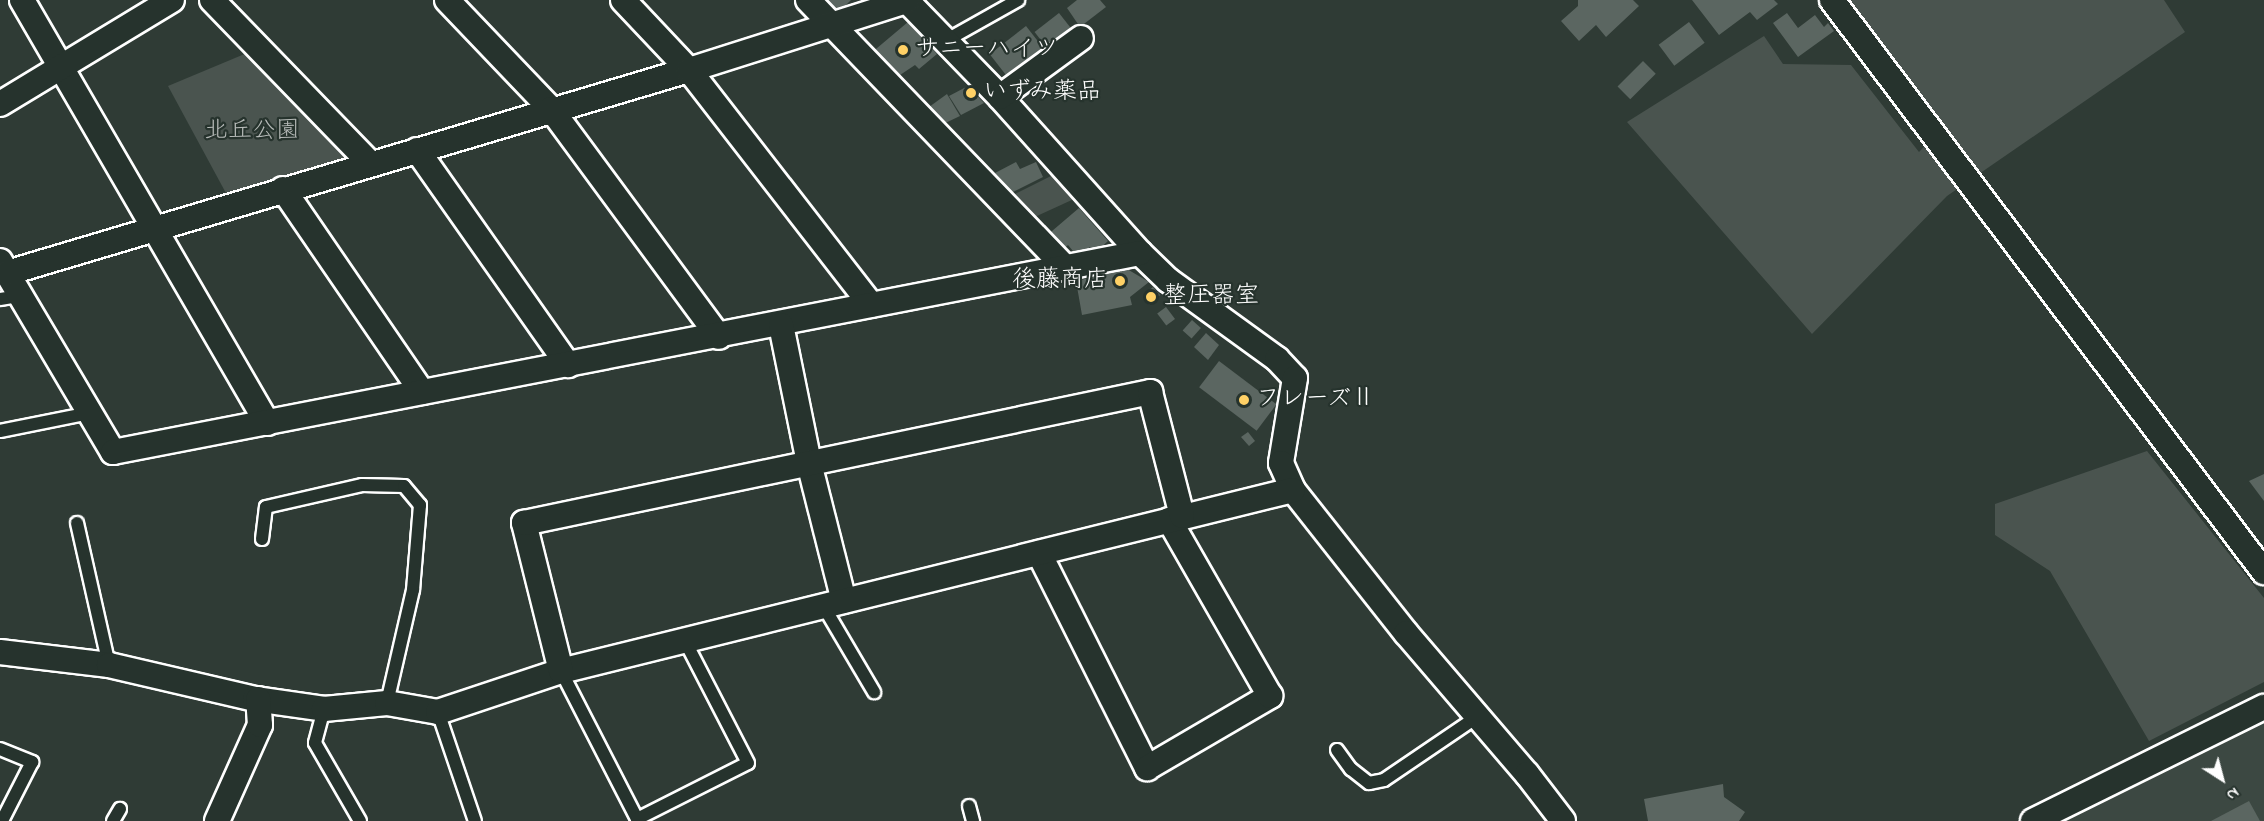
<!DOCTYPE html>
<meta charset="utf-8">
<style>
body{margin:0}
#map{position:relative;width:2264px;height:821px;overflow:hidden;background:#2f3b35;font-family:"Indie Flower","Klee One",sans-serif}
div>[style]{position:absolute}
.built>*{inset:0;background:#3c4842}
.green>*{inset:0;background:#4a544f}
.building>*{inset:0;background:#5b6661;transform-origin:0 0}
.roads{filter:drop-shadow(2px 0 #fff) drop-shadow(-2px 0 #fff) drop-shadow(0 2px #fff) drop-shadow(0 -2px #fff)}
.lane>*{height:12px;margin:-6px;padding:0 6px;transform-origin:6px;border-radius:6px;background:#26332d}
.street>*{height:24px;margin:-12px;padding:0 12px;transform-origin:12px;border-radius:12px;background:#26332d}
.dots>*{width:16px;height:16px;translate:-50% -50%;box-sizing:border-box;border:3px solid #26332d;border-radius:50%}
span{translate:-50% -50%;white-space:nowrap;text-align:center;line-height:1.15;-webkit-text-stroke:4.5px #26332d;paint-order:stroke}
.poi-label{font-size:24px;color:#fff}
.left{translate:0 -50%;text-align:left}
.right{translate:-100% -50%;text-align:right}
.park-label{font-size:24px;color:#b7bbb9}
.north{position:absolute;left:2192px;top:749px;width:60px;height:60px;-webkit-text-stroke:4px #26332d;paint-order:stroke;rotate:144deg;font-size:16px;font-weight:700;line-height:24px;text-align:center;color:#fff}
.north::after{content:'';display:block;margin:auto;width:21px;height:27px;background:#fff;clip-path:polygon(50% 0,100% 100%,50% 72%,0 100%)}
</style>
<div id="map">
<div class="built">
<div style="clip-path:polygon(2264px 721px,2264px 821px,2063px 821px,2158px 774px)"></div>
</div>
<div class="green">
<div style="clip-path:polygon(1838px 0,2164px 0,2185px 32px,1947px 196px,1812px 334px,1627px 122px,1764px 36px,1783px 64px,1851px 65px,1919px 152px,1937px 133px)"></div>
<div style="clip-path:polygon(247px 53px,348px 154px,349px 160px,227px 195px,168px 86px)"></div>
<div style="clip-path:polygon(1053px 175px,1074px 199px,1026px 221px,1005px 199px)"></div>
<div style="clip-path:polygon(2147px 451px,2264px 598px,2264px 682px,2149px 741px,2050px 571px,1995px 535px,1995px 504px)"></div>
</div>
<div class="building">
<div style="clip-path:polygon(817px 0,851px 0,835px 16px)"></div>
<div style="clip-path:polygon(1077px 0,1100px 0,1106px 7px,1080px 27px,1067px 8px)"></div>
<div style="clip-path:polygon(1578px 0,1633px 0,1639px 6px,1606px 37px,1596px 25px,1579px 41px,1561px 21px,1578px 6px)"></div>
<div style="clip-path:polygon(1692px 0,1774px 0,1778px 4px,1757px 20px,1750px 12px,1719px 35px)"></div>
<div style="left:1059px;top:13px;width:23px;height:31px;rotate:52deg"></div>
<div style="clip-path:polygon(1787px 13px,1798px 28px,1815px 15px,1824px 27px,1828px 23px,1834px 31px,1798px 57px,1773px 23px)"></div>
<div style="clip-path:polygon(908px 22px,937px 54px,919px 69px,915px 65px,894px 79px,870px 54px)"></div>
<div style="left:1689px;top:22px;width:26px;height:38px;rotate:53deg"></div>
<div style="left:1026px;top:26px;width:33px;height:46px;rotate:52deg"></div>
<div style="left:1643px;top:61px;width:18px;height:36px;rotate:45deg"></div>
<div style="clip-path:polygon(968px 86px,984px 103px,961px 115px,949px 96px)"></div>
<div style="clip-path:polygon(947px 94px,960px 116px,939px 126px,929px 107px)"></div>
<div style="clip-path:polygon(1016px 162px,1020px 169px,1036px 162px,1043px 177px,1005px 196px,995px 173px)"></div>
<div style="clip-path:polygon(1079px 208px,1108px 241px,1095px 253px,1090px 247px,1078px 257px,1068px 245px,1059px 253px,1045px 237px)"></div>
<div style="clip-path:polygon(1127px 269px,1149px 282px,1130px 297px,1132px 305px,1082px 315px,1076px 281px)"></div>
<div style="clip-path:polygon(1153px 287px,1160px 295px,1149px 305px,1145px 294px)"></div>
<div style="left:1166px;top:307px;width:15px;height:11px;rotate:53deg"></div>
<div style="left:1192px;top:320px;width:12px;height:14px;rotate:42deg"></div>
<div style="clip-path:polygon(1206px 333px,1219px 345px,1208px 360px,1194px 347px)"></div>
<div style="left:1219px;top:361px;width:72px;height:33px;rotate:37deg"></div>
<div style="clip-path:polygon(1248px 432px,1255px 441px,1249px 446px,1241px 437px)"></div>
<div style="clip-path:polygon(2264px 474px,2264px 501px,2249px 481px)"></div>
<div style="clip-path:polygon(1723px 784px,1724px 797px,1745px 812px,1739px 821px,1648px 821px,1644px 799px)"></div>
<div style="clip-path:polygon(2249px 801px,2260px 821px,2211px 821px)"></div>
</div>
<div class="roads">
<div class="lane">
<div style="left:945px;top:41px;width:84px;rotate:-29.3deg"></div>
<div style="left:0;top:299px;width:20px;rotate:-9deg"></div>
<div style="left:0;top:431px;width:91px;rotate:-11.4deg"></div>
<div style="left:77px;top:523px;width:146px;rotate:77.3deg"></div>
<div style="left:262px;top:539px;width:32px;rotate:-83deg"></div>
<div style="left:266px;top:507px;width:98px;rotate:-12.9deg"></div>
<div style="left:362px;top:485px;width:42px;rotate:1.4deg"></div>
<div style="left:404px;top:486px;width:25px;rotate:50deg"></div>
<div style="left:420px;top:505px;width:85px;rotate:94.7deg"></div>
<div style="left:413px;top:590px;width:116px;rotate:103deg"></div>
<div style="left:824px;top:607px;width:99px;rotate:59.5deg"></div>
<div style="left:561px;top:671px;width:169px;rotate:62.8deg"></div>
<div style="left:324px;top:709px;width:35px;rotate:105deg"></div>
<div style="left:315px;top:743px;width:90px;rotate:60deg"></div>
<div style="left:438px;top:712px;width:115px;rotate:71.3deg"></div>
<div style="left:0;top:749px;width:35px;rotate:22deg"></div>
<div style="left:32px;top:762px;width:66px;rotate:117deg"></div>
<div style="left:1337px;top:750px;width:24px;rotate:54deg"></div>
<div style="left:1351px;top:769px;width:23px;rotate:38deg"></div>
<div style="left:1369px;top:783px;width:15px;rotate:-11deg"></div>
<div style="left:1384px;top:780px;width:114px;rotate:-34.2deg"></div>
<div style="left:969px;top:806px;width:16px;rotate:75deg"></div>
<div style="left:637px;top:819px;width:124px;rotate:-26.8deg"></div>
<div style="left:748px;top:763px;width:137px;rotate:-117.3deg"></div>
<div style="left:113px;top:821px;width:14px;rotate:-60deg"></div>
</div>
<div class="street">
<div style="left:22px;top:0;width:489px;rotate:59.9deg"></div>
<div style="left:212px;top:0;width:228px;rotate:45.9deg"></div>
<div style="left:447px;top:0;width:151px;rotate:46.3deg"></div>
<div style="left:551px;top:109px;width:283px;rotate:53.6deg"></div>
<div style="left:623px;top:0;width:96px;rotate:46.7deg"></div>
<div style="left:689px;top:70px;width:297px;rotate:52.2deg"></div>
<div style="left:808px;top:0;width:373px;rotate:46.1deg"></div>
<div style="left:906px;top:0;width:135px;rotate:45.9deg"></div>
<div style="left:1000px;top:97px;width:210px;rotate:48.1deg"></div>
<div style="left:1140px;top:253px;width:39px;rotate:44deg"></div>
<div style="left:1168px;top:280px;width:135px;rotate:35.9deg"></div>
<div style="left:1277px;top:359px;width:26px;rotate:47deg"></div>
<div style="left:1295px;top:378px;width:86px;rotate:99.4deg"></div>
<div style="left:1281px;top:463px;width:30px;rotate:66deg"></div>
<div style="left:1293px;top:490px;width:182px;rotate:51.7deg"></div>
<div style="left:1406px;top:633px;width:186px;rotate:49.4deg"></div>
<div style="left:1527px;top:774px;width:59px;rotate:52.5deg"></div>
<div style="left:1832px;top:0;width:717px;rotate:52.94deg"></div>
<div style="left:1000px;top:97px;width:100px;rotate:-36.1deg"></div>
<div style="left:0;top:104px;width:201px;rotate:-31.2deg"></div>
<div style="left:417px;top:150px;width:263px;rotate:54.9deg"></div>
<div style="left:283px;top:189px;width:246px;rotate:55.6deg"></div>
<div style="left:0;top:261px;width:222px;rotate:59.4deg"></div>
<div style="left:113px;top:452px;width:1046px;rotate:-10.97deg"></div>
<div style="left:7px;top:273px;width:712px;rotate:-16.58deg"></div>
<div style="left:689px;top:70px;width:229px;rotate:-17.6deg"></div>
<div style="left:781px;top:325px;width:141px;rotate:78.5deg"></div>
<div style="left:809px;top:463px;width:142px;rotate:75.8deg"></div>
<div style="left:1039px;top:553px;width:241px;rotate:63.3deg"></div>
<div style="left:1147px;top:768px;width:143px;rotate:-30.3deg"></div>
<div style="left:1270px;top:696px;width:203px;rotate:-119.8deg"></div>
<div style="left:0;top:652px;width:110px;rotate:6.8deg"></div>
<div style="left:109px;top:665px;width:150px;rotate:13.1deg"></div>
<div style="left:255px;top:699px;width:70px;rotate:8.2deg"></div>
<div style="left:324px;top:709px;width:63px;rotate:-5.4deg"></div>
<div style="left:387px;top:703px;width:52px;rotate:10deg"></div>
<div style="left:438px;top:712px;width:130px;rotate:-18.4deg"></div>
<div style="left:561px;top:671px;width:754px;rotate:-13.89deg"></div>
<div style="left:561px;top:671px;width:153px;rotate:-104deg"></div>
<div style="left:524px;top:523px;width:640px;rotate:-11.82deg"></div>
<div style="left:1150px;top:392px;width:128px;rotate:75.5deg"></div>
<div style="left:217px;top:821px;width:105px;rotate:-65.9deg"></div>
<div style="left:260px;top:725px;width:26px;rotate:-94deg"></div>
<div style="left:2033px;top:821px;width:258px;rotate:-26.3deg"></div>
</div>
</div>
<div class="dots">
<div style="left:903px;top:50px;background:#ffd166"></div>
<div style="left:971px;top:93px;background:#ffd166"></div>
<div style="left:1120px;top:281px;background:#ffd166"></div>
<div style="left:1151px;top:297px;background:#ffd166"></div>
<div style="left:1244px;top:400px;background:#ffd166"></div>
</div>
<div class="poi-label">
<span class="left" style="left:915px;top:50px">サニーハイツ</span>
<span class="left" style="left:983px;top:93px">いずみ薬品</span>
<span class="right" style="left:1108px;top:281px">後藤商店</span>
<span class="left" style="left:1163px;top:297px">整圧器室</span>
<span class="left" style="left:1256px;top:400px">フレーズⅡ</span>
</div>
<div class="park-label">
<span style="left:252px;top:132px">北丘公園</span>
</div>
<div class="north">N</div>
</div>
